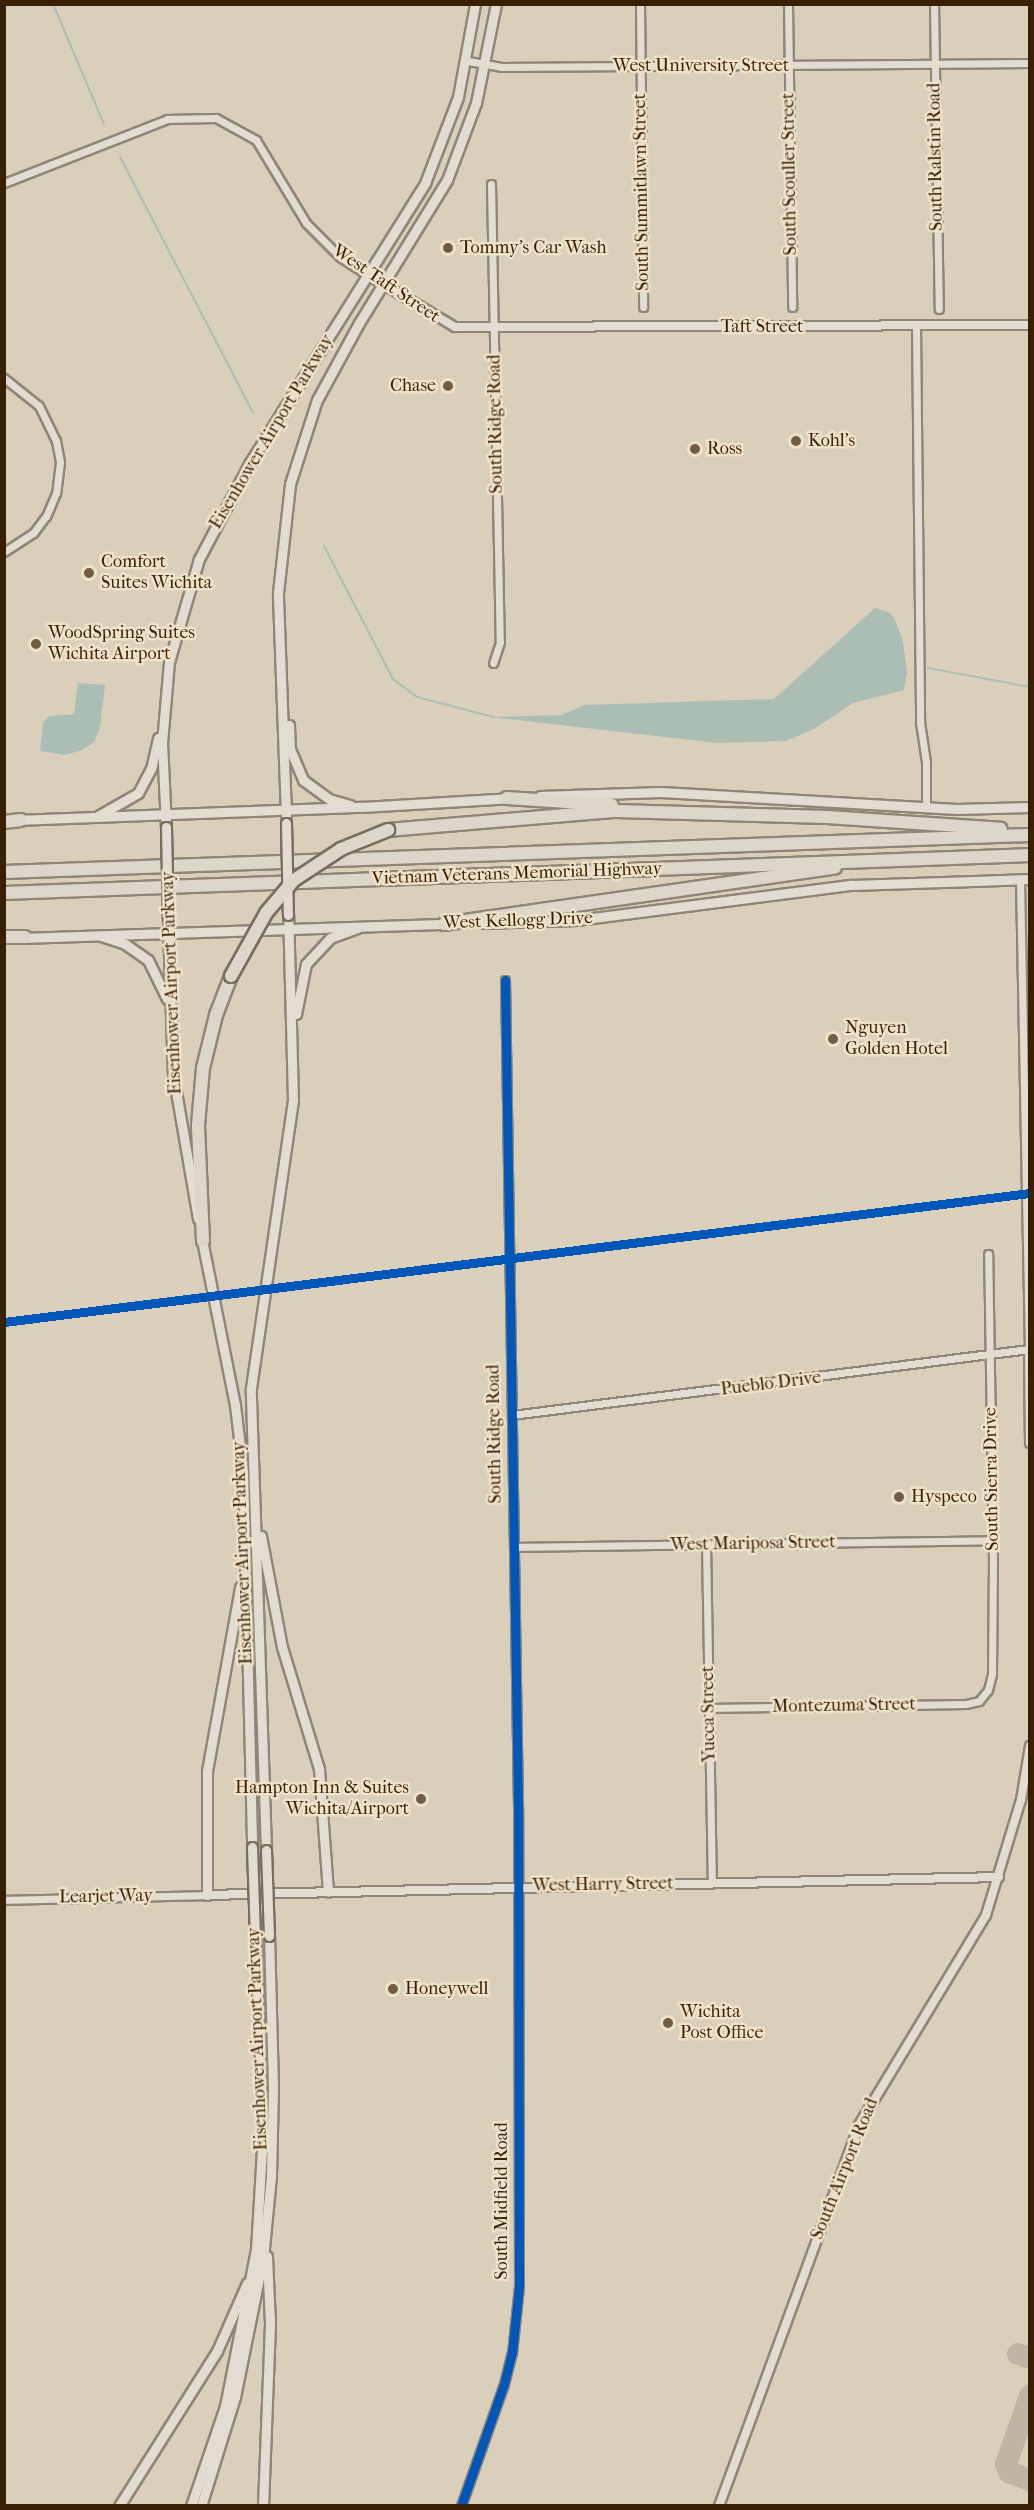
<!DOCTYPE html>
<style>
body{margin:0}
#map{position:relative;width:1034px;height:2510px;overflow:hidden;background:#dacfba;font-family:"IM FELL French Canon",serif}
div>[style]{position:absolute}
.water>*{inset:0;background:#acbeb4}
.stream>*{height:2px;margin:-1px;padding:0 1px;transform-origin:1px;border-radius:1px;background:#acbeb4}
.taxiway>*{height:22px;margin:-11px;padding:0 11px;transform-origin:11px;border-radius:11px;background:#beb5a5}
.roads{filter:drop-shadow(2px 0 #8f8677) drop-shadow(-2px 0 #8f8677) drop-shadow(0 2px #8f8677) drop-shadow(0 -2px #8f8677)}
.minor>*{height:7px;margin:-3.5px;padding:0 3.5px;transform-origin:3.5px;border-radius:3.5px;background:#e2dcd2}
.tertiary>*{height:8px;margin:-4px;padding:0 4px;transform-origin:4px;border-radius:4px;background:#e2dcd2}
.secondary>*{height:9px;margin:-4.5px;padding:0 4.5px;transform-origin:4.5px;border-radius:4.5px;background:#e2dcd2}
.motorway>*{height:12px;margin:-6px;padding:0 6px;transform-origin:6px;border-radius:6px;background:#ddd6ca}
.bridges{filter:drop-shadow(2px 0 #786e5f) drop-shadow(-2px 0 #786e5f) drop-shadow(0 2px #786e5f) drop-shadow(0 -2px #786e5f)}
.secondary-bridge>*{height:9px;margin:-4.5px;padding:0 4.5px;transform-origin:4.5px;border-radius:4.5px;background:#e2dcd2}
.motorway-bridge>*{height:12px;margin:-6px;padding:0 6px;transform-origin:6px;border-radius:6px;background:#ddd6ca}
.cycleway>*{height:9px;margin:-4.5px;padding:0 4.5px;transform-origin:4.5px;border-radius:4.5px;background:#0057b8}
.dots>*{width:16px;height:16px;translate:-50% -50%;box-sizing:border-box;border:3px solid #efe2ca;border-radius:50%}
span{translate:-50% -50%;white-space:nowrap;text-align:center;line-height:1.15;-webkit-text-stroke:5px #efe2ca;paint-order:stroke}
.street-label{font-size:18px;color:#391f04}
.poi-label{font-size:18px;color:#391f04}
.left{translate:0 -50%;text-align:left}
.right{translate:-100% -50%;text-align:right}
.frame{position:absolute;inset:0;border:6px solid #391f04;pointer-events:none}
</style>
<div id="map">
<div class="water">
<div style="clip-path:polygon(875px 608px,889px 612px,895px 620px,903px 641px,907px 672px,904px 690px,853px 703px,814px 729px,786px 741px,717px 743px,490px 717px,561px 715px,585px 705px,774px 699px)"></div>
<div style="clip-path:polygon(78px 683px,105px 685px,100px 728px,94px 742px,82px 750px,65px 755px,40px 751px,43px 722px,49px 716px,74px 714px)"></div>
</div>
<div class="stream">
<div style="left:53px;top:4px;width:130px;rotate:67deg"></div>
<div style="left:120px;top:157px;width:288px;rotate:62.5deg"></div>
<div style="left:324px;top:546px;width:150px;rotate:62.6deg"></div>
<div style="left:393px;top:679px;width:30px;rotate:37deg"></div>
<div style="left:417px;top:697px;width:79px;rotate:14.7deg"></div>
<div style="left:928px;top:668px;width:104px;rotate:10.6deg"></div>
</div>
<div class="taxiway">
<div style="left:1018px;top:2354px;width:13px;rotate:18deg"></div>
<div style="left:1030px;top:2396px;width:72px;rotate:109.4deg"></div>
<div style="left:1006px;top:2464px;width:9px;rotate:69deg"></div>
<div style="left:1009px;top:2472px;width:22px;rotate:21deg"></div>
</div>
<div class="roads">
<div class="minor">
<div style="left:640px;top:4px;width:303px;rotate:89.4deg"></div>
<div style="left:788px;top:4px;width:303px;rotate:89.2deg"></div>
<div style="left:934px;top:4px;width:305px;rotate:89.1deg"></div>
<div style="left:468px;top:61px;width:34px;rotate:10deg"></div>
<div style="left:501px;top:67px;width:529px;rotate:-0.43deg"></div>
<div style="left:4px;top:183px;width:175px;rotate:-21.4deg"></div>
<div style="left:167px;top:119px;width:49px;rotate:-1.2deg"></div>
<div style="left:216px;top:118px;width:46px;rotate:28.8deg"></div>
<div style="left:256px;top:140px;width:97px;rotate:58.9deg"></div>
<div style="left:306px;top:223px;width:48px;rotate:45deg"></div>
<div style="left:340px;top:257px;width:33px;rotate:33deg"></div>
<div style="left:491px;top:184px;width:458px;rotate:88.9deg"></div>
<div style="left:500px;top:642px;width:22px;rotate:108deg"></div>
<div style="left:916px;top:326px;width:396px;rotate:89.4deg"></div>
<div style="left:920px;top:722px;width:40px;rotate:81.5deg"></div>
<div style="left:926px;top:762px;width:45px;rotate:90deg"></div>
<div style="left:4px;top:378px;width:45px;rotate:38.7deg"></div>
<div style="left:39px;top:406px;width:39px;rotate:64deg"></div>
<div style="left:56px;top:441px;width:21px;rotate:79deg"></div>
<div style="left:60px;top:462px;width:31px;rotate:97deg"></div>
<div style="left:56px;top:493px;width:25px;rotate:113deg"></div>
<div style="left:46px;top:516px;width:21px;rotate:127deg"></div>
<div style="left:33px;top:533px;width:35px;rotate:147deg"></div>
<div style="left:512px;top:1415px;width:521px;rotate:-7.28deg"></div>
<div style="left:1029px;top:1349px;width:470px;rotate:-91.1deg"></div>
<div style="left:706px;top:1544px;width:339px;rotate:89deg"></div>
<div style="left:514px;top:1547px;width:479px;rotate:-0.8deg"></div>
<div style="left:709px;top:1708px;width:257px;rotate:-0.9deg"></div>
<div style="left:966px;top:1704px;width:13px;rotate:-13deg"></div>
<div style="left:979px;top:1701px;width:14px;rotate:-51deg"></div>
<div style="left:988px;top:1690px;width:16px;rotate:-76deg"></div>
<div style="left:992px;top:1674px;width:113px;rotate:-89.5deg"></div>
<div style="left:993px;top:1561px;width:307px;rotate:-90.9deg"></div>
<div style="left:4px;top:1900px;width:203px;rotate:-1.4deg"></div>
<div style="left:461px;top:2506px;width:129px;rotate:-70.6deg"></div>
<div style="left:504px;top:2384px;width:32px;rotate:-76deg"></div>
<div style="left:512px;top:2353px;width:67px;rotate:-84deg"></div>
<div style="left:519px;top:2286px;width:480px;rotate:-90.1deg"></div>
<div style="left:518px;top:1806px;width:826px;rotate:-90.9deg"></div>
</div>
<div class="tertiary">
<div style="left:368px;top:275px;width:101px;rotate:30.9deg"></div>
<div style="left:455px;top:327px;width:575px;rotate:-0.2deg"></div>
<div style="left:1029px;top:1349px;width:94px;rotate:89.4deg"></div>
<div style="left:207px;top:1895px;width:792px;rotate:-1.3deg"></div>
<div style="left:719px;top:2506px;width:406px;rotate:-69.8deg"></div>
<div style="left:859px;top:2125px;width:245px;rotate:-58.8deg"></div>
<div style="left:986px;top:1915px;width:120px;rotate:-73.1deg"></div>
<div style="left:1021px;top:1800px;width:55px;rotate:-80.5deg"></div>
</div>
<div class="secondary">
<div style="left:289px;top:725px;width:24px;rotate:88deg"></div>
<div style="left:290px;top:749px;width:34px;rotate:67deg"></div>
<div style="left:303px;top:780px;width:32px;rotate:36deg"></div>
<div style="left:329px;top:799px;width:22px;rotate:16deg"></div>
<div style="left:540px;top:796px;width:121px;rotate:-1.9deg"></div>
<div style="left:661px;top:792px;width:296px;rotate:3.3deg"></div>
<div style="left:957px;top:809px;width:73px;rotate:-1.6deg"></div>
<div style="left:286px;top:815px;width:222px;rotate:-92.1deg"></div>
<div style="left:278px;top:593px;width:110px;rotate:-83.7deg"></div>
<div style="left:290px;top:484px;width:88px;rotate:-72.2deg"></div>
<div style="left:317px;top:400px;width:88px;rotate:-61.4deg"></div>
<div style="left:359px;top:323px;width:168px;rotate:-58.4deg"></div>
<div style="left:447px;top:180px;width:82px;rotate:-69.4deg"></div>
<div style="left:476px;top:103px;width:101px;rotate:-78.6deg"></div>
<div style="left:98px;top:816px;width:46px;rotate:-29.9deg"></div>
<div style="left:138px;top:793px;width:27px;rotate:-62deg"></div>
<div style="left:151px;top:769px;width:32px;rotate:-77deg"></div>
<div style="left:16px;top:820px;width:346px;rotate:-2.2deg"></div>
<div style="left:362px;top:807px;width:150px;rotate:-3.4deg"></div>
<div style="left:166px;top:827px;width:84px;rotate:-92.7deg"></div>
<div style="left:162px;top:743px;width:81px;rotate:-85.1deg"></div>
<div style="left:169px;top:662px;width:107px;rotate:-73.8deg"></div>
<div style="left:199px;top:559px;width:107px;rotate:-62.2deg"></div>
<div style="left:249px;top:464px;width:332px;rotate:-57.9deg"></div>
<div style="left:425px;top:183px;width:92px;rotate:-69deg"></div>
<div style="left:458px;top:97px;width:95px;rotate:-79.6deg"></div>
<div style="left:483px;top:923px;width:94px;rotate:-1.8deg"></div>
<div style="left:577px;top:920px;width:277px;rotate:-7.3deg"></div>
<div style="left:852px;top:885px;width:178px;rotate:-1.9deg"></div>
<div style="left:168px;top:926px;width:148px;rotate:88.1deg"></div>
<div style="left:173px;top:1074px;width:147px;rotate:80.2deg"></div>
<div style="left:101px;top:936px;width:25px;rotate:18deg"></div>
<div style="left:125px;top:944px;width:28px;rotate:35deg"></div>
<div style="left:148px;top:960px;width:43px;rotate:64deg"></div>
<div style="left:21px;top:938px;width:427px;rotate:-1.9deg"></div>
<div style="left:296px;top:1014px;width:51px;rotate:-78.7deg"></div>
<div style="left:306px;top:964px;width:35px;rotate:-47deg"></div>
<div style="left:330px;top:938px;width:29px;rotate:-20deg"></div>
<div style="left:201px;top:1235px;width:173px;rotate:78.7deg"></div>
<div style="left:235px;top:1405px;width:67px;rotate:83.2deg"></div>
<div style="left:243px;top:1472px;width:375px;rotate:88.6deg"></div>
<div style="left:261px;top:1536px;width:113px;rotate:79.3deg"></div>
<div style="left:282px;top:1647px;width:127px;rotate:73.1deg"></div>
<div style="left:319px;top:1769px;width:123px;rotate:85.8deg"></div>
<div style="left:266px;top:1850px;width:462px;rotate:-91.9deg"></div>
<div style="left:251px;top:1388px;width:291px;rotate:-81.7deg"></div>
<div style="left:293px;top:1100px;width:185px;rotate:-91.5deg"></div>
<div style="left:207px;top:1895px;width:124px;rotate:-90deg"></div>
<div style="left:207px;top:1771px;width:187px;rotate:-79.8deg"></div>
<div style="left:119px;top:2506px;width:183px;rotate:-57.7deg"></div>
<div style="left:217px;top:2351px;width:74px;rotate:-66.2deg"></div>
<div style="left:191px;top:2506px;width:106px;rotate:-71.2deg"></div>
<div style="left:225px;top:2406px;width:159px;rotate:-78.8deg"></div>
<div style="left:256px;top:2250px;width:117px;rotate:-86.6deg"></div>
<div style="left:263px;top:2133px;width:196px;rotate:-92.3deg"></div>
<div style="left:201px;top:2506px;width:114px;rotate:-72.7deg"></div>
<div style="left:235px;top:2397px;width:142px;rotate:-78.6deg"></div>
<div style="left:263px;top:2258px;width:82px;rotate:-84.4deg"></div>
<div style="left:271px;top:2176px;width:89px;rotate:-88.7deg"></div>
<div style="left:273px;top:2087px;width:151px;rotate:-91.5deg"></div>
<div style="left:263px;top:2506px;width:183px;rotate:-87.8deg"></div>
<div style="left:270px;top:2323px;width:67px;rotate:-92.6deg"></div>
</div>
<div class="motorway">
<div style="left:507px;top:798px;width:105px;rotate:3.8deg"></div>
<div style="left:4px;top:822px;width:17px;rotate:-7deg"></div>
<div style="left:388px;top:830px;width:229px;rotate:-4.8deg"></div>
<div style="left:616px;top:811px;width:211px;rotate:1.6deg"></div>
<div style="left:827px;top:817px;width:174px;rotate:3.9deg"></div>
<div style="left:4px;top:872px;width:1027px;rotate:-2.07deg"></div>
<div style="left:4px;top:893px;width:1027px;rotate:-2.12deg"></div>
<div style="left:444px;top:924px;width:395px;rotate:-8.2deg"></div>
<div style="left:4px;top:937px;width:21px"></div>
<div style="left:203px;top:1241px;width:116px;rotate:-92.5deg"></div>
<div style="left:198px;top:1125px;width:57px;rotate:-85deg"></div>
<div style="left:203px;top:1068px;width:55px;rotate:-76.2deg"></div>
<div style="left:216px;top:1015px;width:42px;rotate:-69deg"></div>
</div>
</div>
<div class="bridges">
<div class="secondary-bridge">
<div style="left:286px;top:823px;width:92px;rotate:88.8deg"></div>
<div style="left:166px;top:827px;width:93px;rotate:88.8deg"></div>
<div style="left:252px;top:1847px;width:90px;rotate:88.1deg"></div>
<div style="left:266px;top:1850px;width:86px;rotate:88deg"></div>
</div>
<div class="motorway-bridge">
<div style="left:231px;top:976px;width:72px;rotate:-60.9deg"></div>
<div style="left:266px;top:913px;width:43px;rotate:-49.7deg"></div>
<div style="left:294px;top:880px;width:56px;rotate:-33.4deg"></div>
<div style="left:341px;top:849px;width:51px;rotate:-22deg"></div>
</div>
</div>
<div class="cycleway">
<div style="left:4px;top:1322px;width:1034px;rotate:-7.17deg"></div>
<div style="left:461px;top:2506px;width:129px;rotate:-70.6deg"></div>
<div style="left:504px;top:2384px;width:32px;rotate:-76deg"></div>
<div style="left:512px;top:2353px;width:67px;rotate:-84deg"></div>
<div style="left:519px;top:2286px;width:480px;rotate:-90.1deg"></div>
<div style="left:518px;top:1806px;width:826px;rotate:-90.9deg"></div>
</div>
<div class="dots">
<div style="left:448px;top:248px;background:#715d44"></div>
<div style="left:448px;top:386px;background:#715d44"></div>
<div style="left:796px;top:441px;background:#715d44"></div>
<div style="left:695px;top:449px;background:#715d44"></div>
<div style="left:89px;top:573px;background:#715d44"></div>
<div style="left:36px;top:644px;background:#715d44"></div>
<div style="left:833px;top:1039px;background:#715d44"></div>
<div style="left:899px;top:1497px;background:#715d44"></div>
<div style="left:421px;top:1799px;background:#715d44"></div>
<div style="left:393px;top:1989px;background:#715d44"></div>
<div style="left:668px;top:2023px;background:#715d44"></div>
</div>
<div class="street-label">
<span style="left:701px;top:66px">West University Street</span>
<span style="left:936px;top:157px;rotate:-91deg">South Ralstin Road</span>
<span style="left:790px;top:174px;rotate:-91deg">South Scouller Street</span>
<span style="left:642px;top:192px;rotate:-91deg">South Summitlawn Street</span>
<span style="left:386px;top:284px;rotate:34deg">West Taft Street</span>
<span style="left:762px;top:327px">Taft Street</span>
<span style="left:496px;top:424px;rotate:-91deg">South Ridge Road</span>
<span style="left:272px;top:432px;rotate:-59deg">Eisenhower Airport Parkway</span>
<span style="left:517px;top:874px;rotate:-2deg">Vietnam Veterans Memorial Highway</span>
<span style="left:518px;top:921px;rotate:-2deg">West Kellogg Drive</span>
<span style="left:172px;top:983px;rotate:-92deg">Eisenhower Airport Parkway</span>
<span style="left:771px;top:1384px;rotate:-7deg">Pueblo Drive</span>
<span style="left:495px;top:1434px;rotate:-91deg">South Ridge Road</span>
<span style="left:992px;top:1479px;rotate:-91deg">South Sierra Drive</span>
<span style="left:753px;top:1544px;rotate:-1deg">West Mariposa Street</span>
<span style="left:243px;top:1553px;rotate:-92deg">Eisenhower Airport Parkway</span>
<span style="left:844px;top:1706px;rotate:-1deg">Montezuma Street</span>
<span style="left:709px;top:1714px;rotate:-91deg">Yucca Street</span>
<span style="left:603px;top:1885px;rotate:-1deg">West Harry Street</span>
<span style="left:106px;top:1897px;rotate:-1deg">Learjet Way</span>
<span style="left:258px;top:2039px;rotate:-92deg">Eisenhower Airport Parkway</span>
<span style="left:845px;top:2169px;rotate:-68deg">South Airport Road</span>
<span style="left:502px;top:2201px;rotate:-90deg">South Midfield Road</span>
</div>
<div class="poi-label">
<span class="left" style="left:460px;top:248px">Tommy's Car Wash</span>
<span class="right" style="left:436px;top:386px">Chase</span>
<span class="left" style="left:808px;top:441px">Kohl's</span>
<span class="left" style="left:707px;top:449px">Ross</span>
<span class="left" style="left:101px;top:573px">Comfort<br>Suites Wichita</span>
<span class="left" style="left:48px;top:644px">WoodSpring Suites<br>Wichita Airport</span>
<span class="left" style="left:845px;top:1039px">Nguyen<br>Golden Hotel</span>
<span class="left" style="left:911px;top:1497px">Hyspeco</span>
<span class="right" style="left:409px;top:1799px">Hampton Inn &amp; Suites<br>Wichita/Airport</span>
<span class="left" style="left:405px;top:1989px">Honeywell</span>
<span class="left" style="left:680px;top:2023px">Wichita<br>Post Office</span>
</div>
<div class="frame"></div>
</div>
